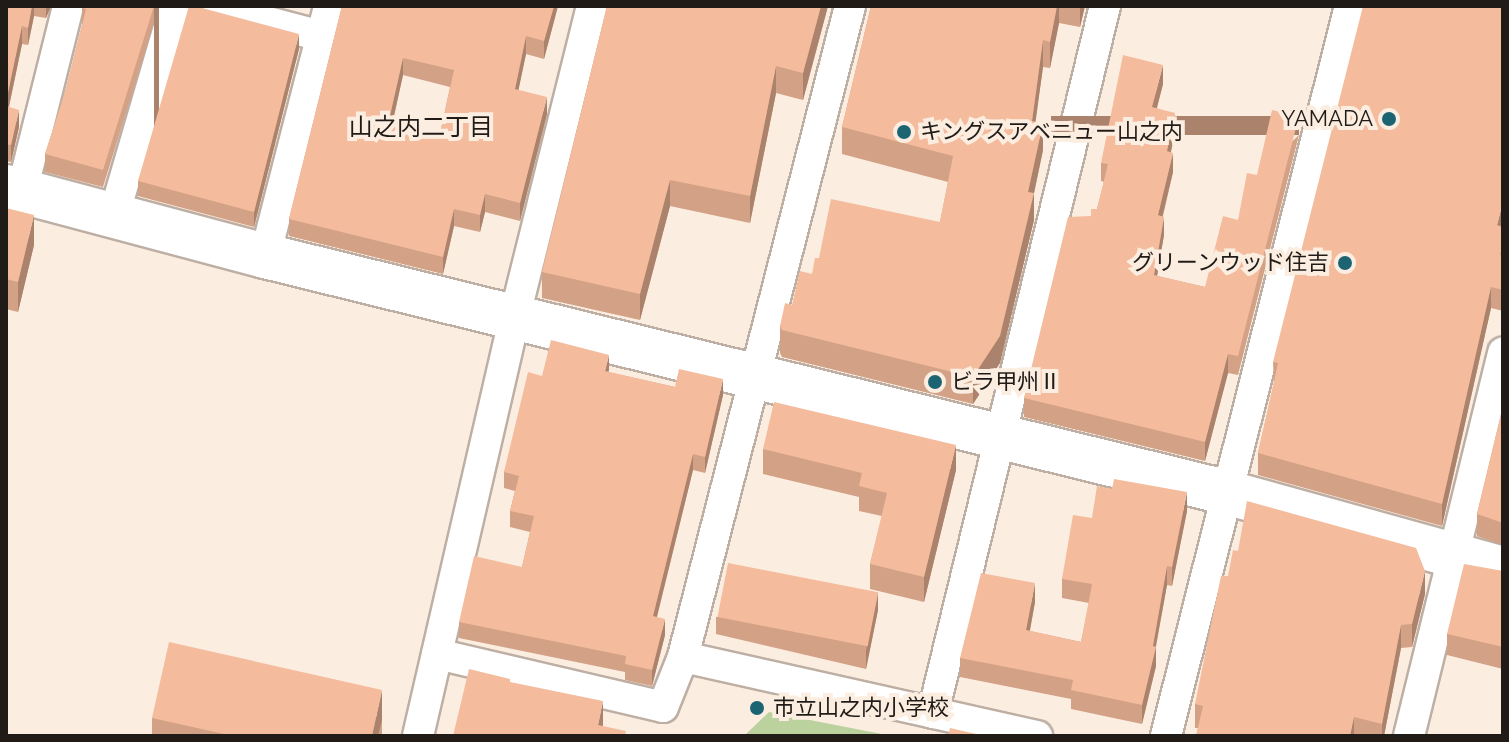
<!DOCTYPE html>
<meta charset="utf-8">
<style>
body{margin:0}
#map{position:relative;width:1509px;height:742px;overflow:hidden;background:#fcede1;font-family:Raleway,"Noto Sans JP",sans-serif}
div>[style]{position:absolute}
.green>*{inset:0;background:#bbd19e}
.roads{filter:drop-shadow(2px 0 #beafa4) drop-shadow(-2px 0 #beafa4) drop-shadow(0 2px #beafa4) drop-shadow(0 -2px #beafa4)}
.street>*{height:30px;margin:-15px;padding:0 15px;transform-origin:15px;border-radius:15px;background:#fff}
.secondary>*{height:44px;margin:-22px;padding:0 22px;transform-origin:22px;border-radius:22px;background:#fff}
.wall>*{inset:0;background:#d2a186;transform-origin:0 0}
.shaded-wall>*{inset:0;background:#ab836d;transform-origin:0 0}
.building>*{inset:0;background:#f4bb9c;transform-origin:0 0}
.dots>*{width:22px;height:22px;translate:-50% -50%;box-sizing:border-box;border:4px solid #fcede1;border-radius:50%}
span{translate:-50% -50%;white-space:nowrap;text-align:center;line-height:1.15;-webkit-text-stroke:8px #fcede1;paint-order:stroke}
.poi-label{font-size:22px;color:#201b17}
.right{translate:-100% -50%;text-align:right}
.left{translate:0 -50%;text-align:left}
.neighbourhood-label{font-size:24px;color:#201b17}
.frame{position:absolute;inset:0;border:8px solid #201b17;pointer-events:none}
</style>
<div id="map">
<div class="green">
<div style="clip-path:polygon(769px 712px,892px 736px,744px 736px)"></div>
</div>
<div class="roads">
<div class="street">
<div style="left:207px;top:6px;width:118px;rotate:14.7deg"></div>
<div style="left:22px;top:191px;width:191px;rotate:-76deg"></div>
<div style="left:114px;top:215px;width:218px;rotate:-73.7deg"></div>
<div style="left:265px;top:256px;width:258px;rotate:-75.6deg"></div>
<div style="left:437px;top:654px;width:232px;rotate:13.2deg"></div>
<div style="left:663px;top:707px;width:54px;rotate:-68.2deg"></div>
<div style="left:683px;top:657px;width:672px;rotate:-75.61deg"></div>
<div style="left:683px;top:657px;width:363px;rotate:12.6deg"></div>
<div style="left:933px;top:713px;width:728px;rotate:-76.33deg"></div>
<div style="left:418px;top:736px;width:432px;rotate:-77deg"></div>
<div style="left:515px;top:315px;width:318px;rotate:-76deg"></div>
<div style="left:1166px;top:736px;width:753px;rotate:-75.85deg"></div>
<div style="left:1409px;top:736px;width:395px;rotate:-76.2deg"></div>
</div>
<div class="secondary">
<div style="left:6px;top:187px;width:268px;rotate:14.9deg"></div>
<div style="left:265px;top:256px;width:993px;rotate:13.81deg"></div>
<div style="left:1229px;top:493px;width:284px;rotate:15.5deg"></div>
</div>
</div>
<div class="wall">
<div style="clip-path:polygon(6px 6px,51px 6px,46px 18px,34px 16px,28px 45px,22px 44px,9px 107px,19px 127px,11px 162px,6px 161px)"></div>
<div style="clip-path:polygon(82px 6px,159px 6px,103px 187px,45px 172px,45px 154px,66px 89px,82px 25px)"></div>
<div style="clip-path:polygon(evenodd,342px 6px,558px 6px,544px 59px,526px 54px,518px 90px,547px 114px,520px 221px,485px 212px,480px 232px,454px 226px,443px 274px,289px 236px,289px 219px,342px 6px,403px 75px,450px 87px,440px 134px,393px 121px,403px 75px)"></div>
<div style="clip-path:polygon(607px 6px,828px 6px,803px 100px,776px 93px,750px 223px,670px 206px,640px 320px,542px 298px,542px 272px)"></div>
<div style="clip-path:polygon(871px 6px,1085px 6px,1080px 27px,1059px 23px,1050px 68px,1043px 67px,1035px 122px,1043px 150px,1034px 193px,1034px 220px,1000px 363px,973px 404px,782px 357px,780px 353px,780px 326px,812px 274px,819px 258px,940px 222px,948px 182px,842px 154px,842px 127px)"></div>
<div style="clip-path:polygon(202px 8px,299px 49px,254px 227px,138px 196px,138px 181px)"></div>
<div style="clip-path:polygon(1163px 84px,1157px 108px,1175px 132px,1171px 152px,1173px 172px,1163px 216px,1164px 235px,1157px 276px,1205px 287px,1238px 220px,1257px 175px,1299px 135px,1238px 375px,1228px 373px,1205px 461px,1024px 417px,1024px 398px,1091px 216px,1097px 209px,1104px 182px,1101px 181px,1101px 163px)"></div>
<div style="clip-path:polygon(6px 208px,34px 245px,18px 312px,6px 309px)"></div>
<div style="clip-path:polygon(1503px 227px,1503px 311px,1491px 308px,1442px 526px,1258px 475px,1258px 453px,1274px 384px,1273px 362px)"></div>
<div style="clip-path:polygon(608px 372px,675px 387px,723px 395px,705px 473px,693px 470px,657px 617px,665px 635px,652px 686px,625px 680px,625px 672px,459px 638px,459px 622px,522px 567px,530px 532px,510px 527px,510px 511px,515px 491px,504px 488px,504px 472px,542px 376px)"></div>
<div style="clip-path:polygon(1503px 406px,1503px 545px,1477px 536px,1477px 514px)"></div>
<div style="clip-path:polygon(763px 449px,956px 470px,924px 602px,870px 589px,870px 564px,882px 516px,859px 511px,859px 497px,763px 474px)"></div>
<div style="clip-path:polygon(1187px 511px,1172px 586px,1167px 585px,1156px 647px,1156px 666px,1142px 724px,1071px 709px,1071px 699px,960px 677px,960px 658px,1035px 602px,1030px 631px,1081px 642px,1089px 603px,1062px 598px,1062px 579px,1092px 518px)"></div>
<div style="clip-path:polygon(1503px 571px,1503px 669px,1447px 655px,1447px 634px)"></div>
<div style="clip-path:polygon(1425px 594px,1412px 647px,1401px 648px,1384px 736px,1196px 736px,1198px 728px,1195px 728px,1195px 704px)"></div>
<div style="clip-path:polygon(878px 610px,866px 669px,716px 634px,716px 617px)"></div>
<div style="left:152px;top:718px;width:230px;height:18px"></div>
</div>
<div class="shaded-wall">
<div style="clip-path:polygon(32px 6px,34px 6px,34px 16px,28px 45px,28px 28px)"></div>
<div style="clip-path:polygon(46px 6px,51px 6px,46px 18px)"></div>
<div style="left:154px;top:6px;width:5px;height:172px"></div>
<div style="clip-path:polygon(554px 6px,558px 6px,544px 59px,544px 41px)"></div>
<div style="clip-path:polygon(821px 6px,828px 6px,803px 100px,803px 73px)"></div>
<div style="clip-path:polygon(1057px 6px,1059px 6px,1059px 23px,1050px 68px,1050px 42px)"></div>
<div style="clip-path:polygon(1080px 6px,1085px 6px,1080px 27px)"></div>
<div style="clip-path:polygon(22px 26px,22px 44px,6px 120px,6px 102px)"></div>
<div style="clip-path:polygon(299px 34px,299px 49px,254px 227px,254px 212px)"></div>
<div style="clip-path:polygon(526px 36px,526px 54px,515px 107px,515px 89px)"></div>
<div style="clip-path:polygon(1043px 40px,1043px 67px,1032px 148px,1032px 121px)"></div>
<div style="clip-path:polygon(403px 58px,403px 75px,389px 138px,389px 120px)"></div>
<div style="clip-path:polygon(1163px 65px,1163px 84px,1152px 126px,1152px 107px)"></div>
<div style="clip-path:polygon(776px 66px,776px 93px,750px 223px,750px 196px)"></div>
<div style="clip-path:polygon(547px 97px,547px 114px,520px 221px,520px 203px)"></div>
<div style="clip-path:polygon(19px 110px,19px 127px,11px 162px,11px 145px)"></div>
<div style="clip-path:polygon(1175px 113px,1175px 132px,1167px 170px,1167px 151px)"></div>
<div style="left:1299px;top:116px;width:19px;height:248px;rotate:90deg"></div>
<div style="clip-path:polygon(1043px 123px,1043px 150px,1033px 198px,1034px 193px,1034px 220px,1000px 363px,973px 404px,973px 377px,1028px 192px)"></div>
<div style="clip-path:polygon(1173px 153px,1173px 172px,1158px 234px,1158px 215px)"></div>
<div style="clip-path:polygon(670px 180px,670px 206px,640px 320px,640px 294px)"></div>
<div style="clip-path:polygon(485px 194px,485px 212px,480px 232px,480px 215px)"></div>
<div style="clip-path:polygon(1503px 202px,1503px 224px,1497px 247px,1497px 225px)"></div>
<div style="clip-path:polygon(454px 209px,454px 226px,443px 274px,443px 257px)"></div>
<div style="clip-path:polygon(34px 215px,34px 245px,18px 312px,18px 282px)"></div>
<div style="clip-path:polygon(1164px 217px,1164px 235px,1154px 294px,1154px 275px)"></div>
<div style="clip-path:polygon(1491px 287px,1491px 308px,1442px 526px,1442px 504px)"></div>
<div style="clip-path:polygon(1228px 354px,1228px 373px,1205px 461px,1205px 442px)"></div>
<div style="clip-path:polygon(609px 355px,609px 370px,605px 387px,605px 371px)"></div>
<div style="clip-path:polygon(723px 379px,723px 395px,705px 473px,705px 457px)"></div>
<div style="clip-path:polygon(956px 445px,956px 470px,924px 602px,924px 577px)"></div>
<div style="clip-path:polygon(693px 454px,693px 470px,653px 632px,653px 616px)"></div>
<div style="clip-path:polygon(1187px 492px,1187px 511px,1172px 586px,1172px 567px)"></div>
<div style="clip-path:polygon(1167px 566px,1167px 585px,1155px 650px,1156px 647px,1156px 666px,1142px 724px,1142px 705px)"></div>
<div style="clip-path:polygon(1425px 571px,1425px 594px,1412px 647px,1412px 624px)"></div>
<div style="clip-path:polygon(1035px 583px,1035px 602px,1026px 650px,1026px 630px)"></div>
<div style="clip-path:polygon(878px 592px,878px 610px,866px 669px,866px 651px)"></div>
<div style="clip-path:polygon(665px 619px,665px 635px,652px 686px,652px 670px)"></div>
<div style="clip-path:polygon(1401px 625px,1401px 648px,1384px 736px,1382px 736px,1382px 724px)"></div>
<div style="clip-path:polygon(382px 690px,382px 720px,378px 736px,372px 736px)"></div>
<div style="clip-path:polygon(603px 701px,603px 725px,601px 736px,598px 725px)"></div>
<div style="clip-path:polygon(1354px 717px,1354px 736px,1350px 736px)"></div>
</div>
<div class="building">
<div style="clip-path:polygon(6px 6px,32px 6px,28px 28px,22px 26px,6px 102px)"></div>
<div style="clip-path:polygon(82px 6px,154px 6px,103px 170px,45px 154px,66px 89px,86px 9px,82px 8px)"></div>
<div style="clip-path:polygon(189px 6px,200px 6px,202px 8px,299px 34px,254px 212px,138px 181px)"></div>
<div style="clip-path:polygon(evenodd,342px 6px,554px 6px,544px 41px,526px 36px,515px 89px,547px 97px,520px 203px,485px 194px,480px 215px,454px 209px,443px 257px,289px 219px,342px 6px,403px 58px,454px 70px,440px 134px,389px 120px,403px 58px)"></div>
<div style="clip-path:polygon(607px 6px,821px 6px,803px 73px,776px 66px,750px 196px,670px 180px,640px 294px,542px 272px)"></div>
<div style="clip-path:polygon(871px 6px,1057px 6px,1050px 42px,1043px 40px,1032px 121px,1043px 123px,1028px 192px,1034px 193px,1000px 336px,973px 377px,782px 330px,780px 326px,785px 303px,792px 305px,800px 271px,812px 274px,815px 258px,819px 258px,831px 199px,940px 222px,953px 156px,842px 127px)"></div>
<div style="clip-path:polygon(1363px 6px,1503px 6px,1503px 202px,1497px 225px,1503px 227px,1503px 243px,1500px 255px,1503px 256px,1503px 290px,1491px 287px,1442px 504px,1258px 453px,1278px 363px,1273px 362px)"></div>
<div style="clip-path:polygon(1123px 55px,1163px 65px,1152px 107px,1175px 113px,1167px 151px,1173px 153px,1158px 215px,1164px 217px,1154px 275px,1205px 287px,1223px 216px,1238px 220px,1247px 173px,1257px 175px,1272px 110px,1299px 116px,1238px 356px,1228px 354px,1205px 442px,1024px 398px,1068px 217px,1091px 216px,1091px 209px,1097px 209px,1108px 164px,1101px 163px)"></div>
<div style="clip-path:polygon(6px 106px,19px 110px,11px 145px,6px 144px)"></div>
<div style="clip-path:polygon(6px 208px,34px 215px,18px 282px,6px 279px)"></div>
<div style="clip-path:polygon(551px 340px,609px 355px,605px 371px,675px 387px,679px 369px,723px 379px,705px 457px,693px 454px,653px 616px,665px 619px,652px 670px,625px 664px,626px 656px,459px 622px,474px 556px,522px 567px,534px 516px,510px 511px,519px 476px,504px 472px,528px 372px,542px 376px)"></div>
<div style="clip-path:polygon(774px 402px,956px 445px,924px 577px,870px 564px,887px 493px,859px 486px,862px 473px,763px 449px)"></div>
<div style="clip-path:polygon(1503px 406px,1503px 523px,1477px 514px)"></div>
<div style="clip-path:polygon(1114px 479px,1187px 492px,1172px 567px,1167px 566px,1153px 646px,1156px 647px,1142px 705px,1071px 690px,1073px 680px,960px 658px,981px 573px,1035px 583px,1026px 630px,1081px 642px,1092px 584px,1062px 579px,1073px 515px,1092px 518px,1097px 486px,1112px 489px)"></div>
<div style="clip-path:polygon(1247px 501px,1416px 548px,1425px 571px,1412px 624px,1401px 625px,1382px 724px,1354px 717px,1350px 736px,1196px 736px,1203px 706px,1195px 704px,1221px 576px,1228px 576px,1233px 550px,1238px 551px)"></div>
<div style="left:728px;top:563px;width:153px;height:55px;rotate:11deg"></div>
<div style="clip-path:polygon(1464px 564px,1503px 571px,1503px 647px,1447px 634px)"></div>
<div style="clip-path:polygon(169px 642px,382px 690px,372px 736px,233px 736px,152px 718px)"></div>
<div style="clip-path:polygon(469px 669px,510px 679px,510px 682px,603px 701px,598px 725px,626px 731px,625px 736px,453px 736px)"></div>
<div style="clip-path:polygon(950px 728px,985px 736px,948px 736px)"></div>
</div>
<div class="dots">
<div style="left:1389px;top:119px;background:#1d6473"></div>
<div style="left:904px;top:132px;background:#1d6473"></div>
<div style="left:1345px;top:263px;background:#1d6473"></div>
<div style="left:935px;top:382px;background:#1d6473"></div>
<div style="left:757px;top:708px;background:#1d6473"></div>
</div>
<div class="poi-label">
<span class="right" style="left:1373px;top:119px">YAMADA</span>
<span class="left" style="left:920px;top:132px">キングスアベニュー山之内</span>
<span class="right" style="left:1329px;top:263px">グリーンウッド住吉</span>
<span class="left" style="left:951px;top:382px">ビラ甲州Ⅱ</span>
<span class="left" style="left:773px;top:708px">市立山之内小学校</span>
</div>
<div class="neighbourhood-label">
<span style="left:421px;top:127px">山之内二丁目</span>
</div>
<div class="frame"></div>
</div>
